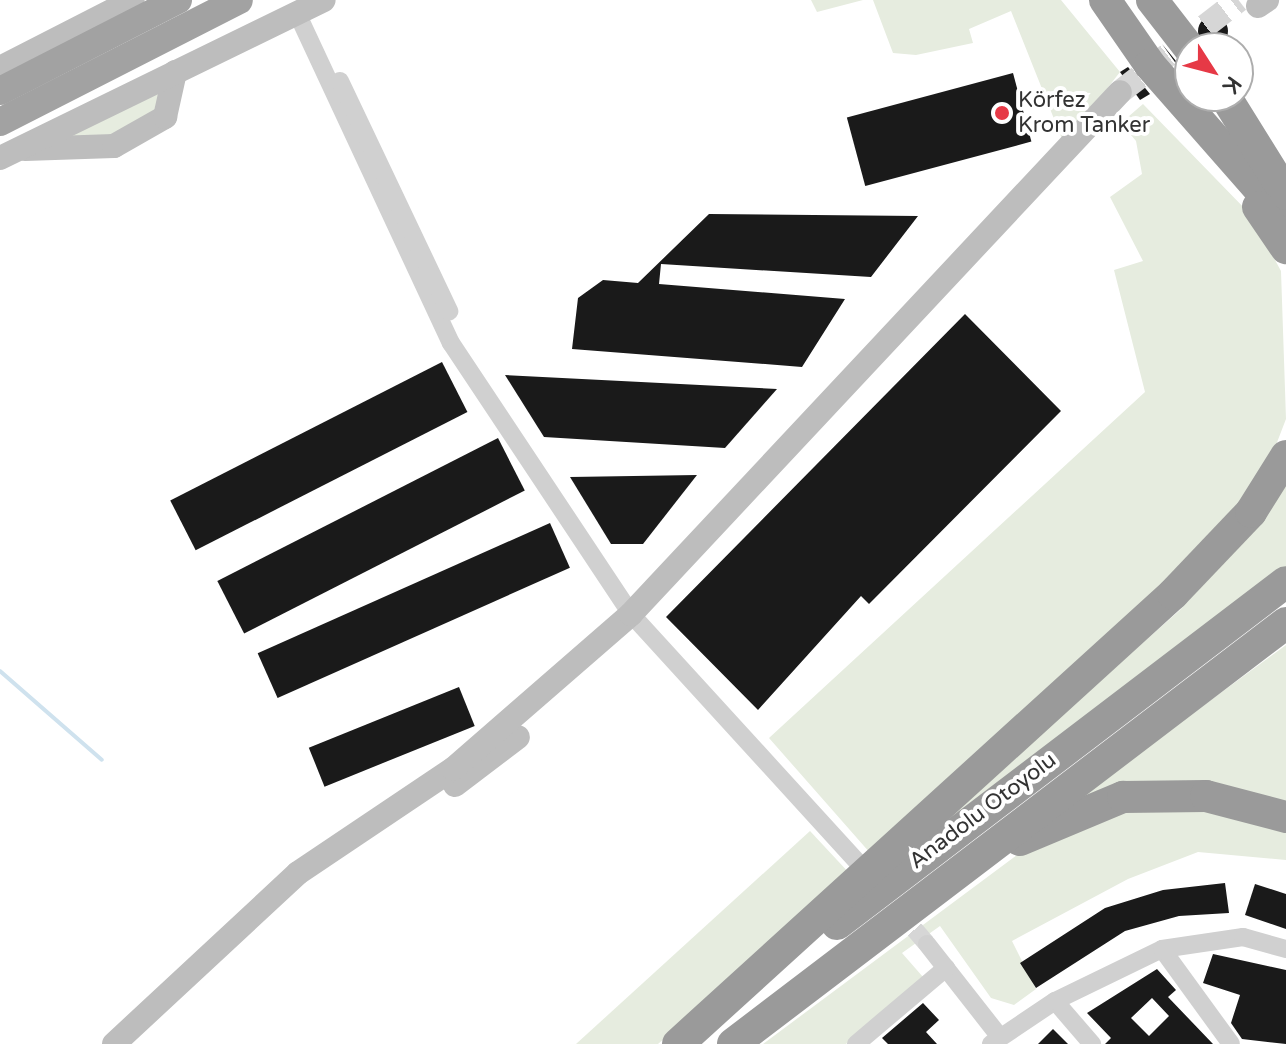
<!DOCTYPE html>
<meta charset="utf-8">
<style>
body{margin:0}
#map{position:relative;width:1286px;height:1044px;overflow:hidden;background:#fff;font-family:"Varela Round",sans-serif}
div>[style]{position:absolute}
.green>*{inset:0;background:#e6ecdf}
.stream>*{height:4px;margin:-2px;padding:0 2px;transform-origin:2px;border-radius:2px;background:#cfe2ee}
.building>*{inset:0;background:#1a1a1a;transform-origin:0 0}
.round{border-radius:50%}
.minor-tunnel>*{height:18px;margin-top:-9px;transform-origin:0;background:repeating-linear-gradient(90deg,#d6d6d6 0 18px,transparent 0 27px)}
.secondary-tunnel>*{height:24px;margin-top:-12px;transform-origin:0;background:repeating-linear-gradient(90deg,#d6d6d6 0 24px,transparent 0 36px)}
.minor>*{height:18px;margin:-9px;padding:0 9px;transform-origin:9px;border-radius:9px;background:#d0d0d0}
.secondary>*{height:24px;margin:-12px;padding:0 12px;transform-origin:12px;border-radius:12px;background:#bdbdbd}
.trunk>*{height:28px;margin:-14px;padding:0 14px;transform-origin:14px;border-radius:14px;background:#a2a2a2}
.motorway>*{height:32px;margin:-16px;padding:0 16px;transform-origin:16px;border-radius:16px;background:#9a9a9a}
.dots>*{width:22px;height:22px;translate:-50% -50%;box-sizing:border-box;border:4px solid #fff;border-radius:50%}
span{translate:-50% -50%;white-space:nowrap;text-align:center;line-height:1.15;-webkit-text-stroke:8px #fff;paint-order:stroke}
.poi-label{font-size:22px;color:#333}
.left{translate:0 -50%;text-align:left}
.street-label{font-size:22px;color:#333}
.north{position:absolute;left:1174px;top:32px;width:80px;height:80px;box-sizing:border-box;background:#fff;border:2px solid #adadad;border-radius:50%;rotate:126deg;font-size:22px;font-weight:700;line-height:32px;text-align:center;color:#333}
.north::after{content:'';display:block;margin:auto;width:28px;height:36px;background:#e63946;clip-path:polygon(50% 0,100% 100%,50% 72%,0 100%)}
</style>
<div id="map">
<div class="green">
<div style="clip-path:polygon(811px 0,863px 0,817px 12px)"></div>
<div style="clip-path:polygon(873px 0,1061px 0,1120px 72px,1064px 144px,1011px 11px,969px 29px,973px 43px,916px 55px,893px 53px)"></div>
<div style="clip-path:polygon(175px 72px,165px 117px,114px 146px,18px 149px)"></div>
<div style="clip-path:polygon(1143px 104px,1250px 214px,1281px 271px,1286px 419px,1271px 458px,1228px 525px,871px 854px,769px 738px,1145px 392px,1114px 270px,1143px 261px,1110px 197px,1142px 174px,1136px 141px,1121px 123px)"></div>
<div style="clip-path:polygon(1286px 484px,1286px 567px,913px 846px,1180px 610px)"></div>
<div style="clip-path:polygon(1286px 645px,1286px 810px,1070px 803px)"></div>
<div style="clip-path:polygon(1159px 801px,1286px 825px,1286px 860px,1198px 852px,1128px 879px,1012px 941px,1036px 989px,1014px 1005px,991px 998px,940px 926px,902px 953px,923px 977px,846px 1044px,763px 1044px,1037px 840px)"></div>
<div style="clip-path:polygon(810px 831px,851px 875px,658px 1044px,576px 1044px)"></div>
</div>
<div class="stream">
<div style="left:0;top:671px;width:135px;rotate:41.1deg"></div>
</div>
<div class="building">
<div class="round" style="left:1198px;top:16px;width:30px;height:30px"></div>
<div style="clip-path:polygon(1162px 44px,1176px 61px,1189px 67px,1182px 72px)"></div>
<div style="clip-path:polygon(1128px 67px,1150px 94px,1140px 100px,1120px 72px)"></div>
<div style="left:1013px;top:73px;width:71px;height:172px;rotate:75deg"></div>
<div style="clip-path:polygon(709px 214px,918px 216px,871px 277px,661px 264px,659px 284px,845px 299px,802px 367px,572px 349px,578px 298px,603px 280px,638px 283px)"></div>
<div style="clip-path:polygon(965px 314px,1061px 411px,869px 604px,861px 596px,758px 710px,666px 617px)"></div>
<div style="left:442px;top:362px;width:56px;height:305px;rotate:63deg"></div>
<div style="clip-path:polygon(505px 375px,777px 389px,725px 448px,544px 437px)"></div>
<div style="left:498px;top:438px;width:59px;height:315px;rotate:63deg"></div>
<div style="clip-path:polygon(697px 475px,643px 544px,611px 544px,570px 477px)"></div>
<div style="left:550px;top:523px;width:49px;height:320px;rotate:66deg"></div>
<div style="left:459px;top:687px;width:42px;height:162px;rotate:68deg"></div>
<div style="clip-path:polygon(1225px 883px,1229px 913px,1179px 916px,1125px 931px,1036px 988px,1020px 963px,1105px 908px,1163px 890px)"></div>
<div style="clip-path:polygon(1255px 884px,1286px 894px,1286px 929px,1245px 915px)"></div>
<div style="clip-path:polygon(1213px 954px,1286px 970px,1286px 1044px,1242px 1039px,1231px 1023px,1240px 995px,1203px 983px)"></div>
<div style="clip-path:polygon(evenodd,1157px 969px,1176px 990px,1168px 997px,1213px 1044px,1105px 1044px,1111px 1038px,1087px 1013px,1157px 969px,1152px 998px,1169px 1016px,1149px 1036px,1131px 1018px,1152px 998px)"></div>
<div style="clip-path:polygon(923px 1003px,939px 1020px,926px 1032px,937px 1044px,888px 1044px,882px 1038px)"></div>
<div style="clip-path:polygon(1053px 1029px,1068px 1044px,1038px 1044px)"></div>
</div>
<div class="minor-tunnel">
<div style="left:897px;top:909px;width:46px;rotate:49.4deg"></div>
</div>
<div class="secondary-tunnel">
<div style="left:1120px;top:92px;width:150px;rotate:-37.7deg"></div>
</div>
<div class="minor">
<div style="left:297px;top:13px;width:364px;rotate:65deg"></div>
<div style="left:451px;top:343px;width:325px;rotate:56.4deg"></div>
<div style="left:631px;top:614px;width:341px;rotate:47.6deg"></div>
<div style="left:340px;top:81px;width:255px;rotate:64.6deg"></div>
<div style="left:927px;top:944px;width:118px;rotate:51.9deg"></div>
<div style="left:1162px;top:949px;width:117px;rotate:54deg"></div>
<div style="left:1055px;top:1001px;width:57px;rotate:49.3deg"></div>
<div style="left:856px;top:1044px;width:118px;rotate:-40.2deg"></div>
<div style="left:991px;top:1044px;width:77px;rotate:-33.9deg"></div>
<div style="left:1055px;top:1001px;width:119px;rotate:-25.9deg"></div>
<div style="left:1162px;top:949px;width:82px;rotate:-8.4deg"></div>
<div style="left:1243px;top:937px;width:45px;rotate:15.6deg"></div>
</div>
<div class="secondary">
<div style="left:1258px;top:6px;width:11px;rotate:-34deg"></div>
<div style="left:0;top:68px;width:149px;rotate:-27.1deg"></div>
<div style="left:25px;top:149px;width:89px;rotate:-1.9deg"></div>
<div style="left:114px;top:146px;width:59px;rotate:-29.6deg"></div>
<div style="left:165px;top:117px;width:46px;rotate:-77.5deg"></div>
<div style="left:0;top:158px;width:360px;rotate:-26deg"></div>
<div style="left:455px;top:785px;width:79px;rotate:-37.3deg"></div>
<div style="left:114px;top:1044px;width:251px;rotate:-42.9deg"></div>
<div style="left:298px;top:873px;width:187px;rotate:-33.9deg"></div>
<div style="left:453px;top:769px;width:236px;rotate:-41deg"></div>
<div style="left:631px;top:614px;width:715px;rotate:-46.87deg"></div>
</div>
<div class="trunk">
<div style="left:0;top:91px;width:200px;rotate:-27.1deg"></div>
<div style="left:0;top:122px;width:268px;rotate:-27deg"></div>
</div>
<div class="motorway">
<div style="left:1105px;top:0;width:79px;rotate:55.3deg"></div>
<div style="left:1150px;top:65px;width:206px;rotate:48.7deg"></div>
<div style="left:1152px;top:0;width:62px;rotate:52.2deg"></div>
<div style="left:1225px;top:96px;width:115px;rotate:58.1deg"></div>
<div style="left:1258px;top:207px;width:50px;rotate:55.7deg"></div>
<div style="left:1020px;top:840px;width:112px;rotate:-22.7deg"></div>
<div style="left:1123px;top:797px;width:83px;rotate:-0.7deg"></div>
<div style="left:1206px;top:796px;width:83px;rotate:14.7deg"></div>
<div style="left:837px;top:924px;width:564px;rotate:-37.3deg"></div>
<div style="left:678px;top:1044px;width:669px;rotate:-42.27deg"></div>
<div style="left:1173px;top:594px;width:113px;rotate:-46.4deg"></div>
<div style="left:1251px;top:512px;width:66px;rotate:-58deg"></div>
<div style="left:733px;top:1044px;width:695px;rotate:-37.28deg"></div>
</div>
<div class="dots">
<div style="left:1002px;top:113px;background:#e63946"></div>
</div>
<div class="poi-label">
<span class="left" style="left:1018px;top:113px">Körfez<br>Krom Tanker</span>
</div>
<div class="street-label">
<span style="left:983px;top:811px;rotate:-37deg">Anadolu Otoyolu</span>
</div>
<div class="north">K</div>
</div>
